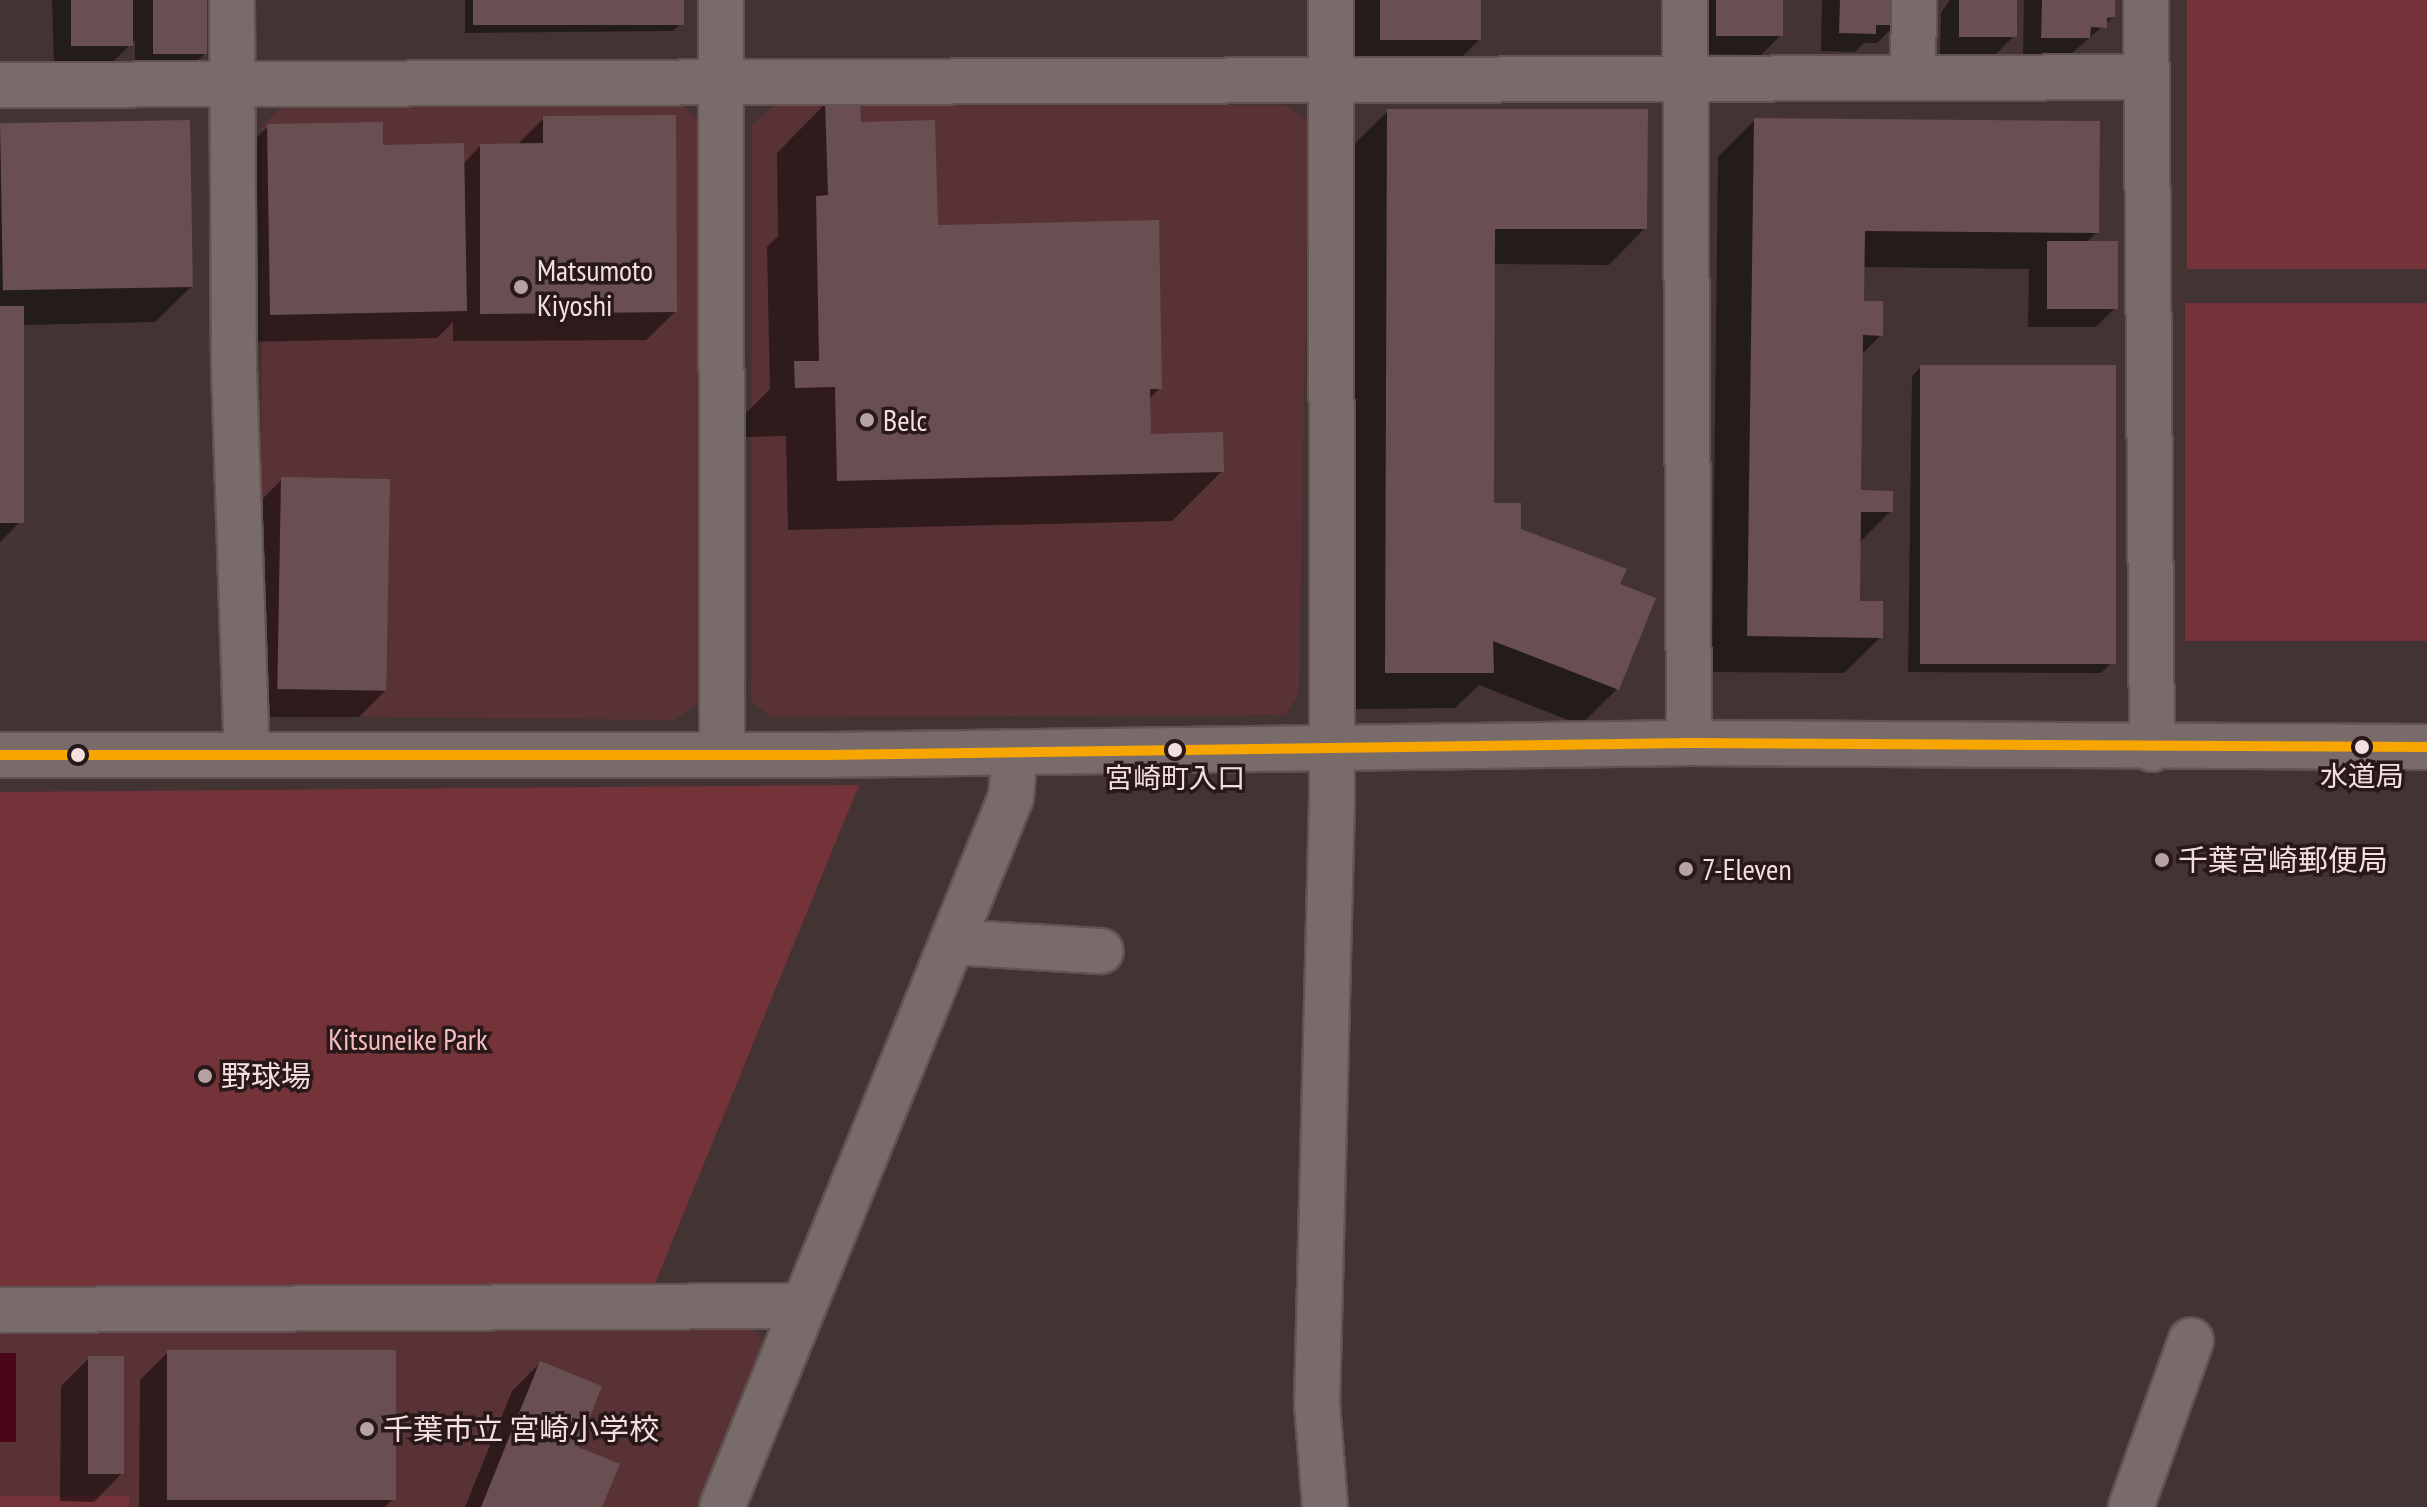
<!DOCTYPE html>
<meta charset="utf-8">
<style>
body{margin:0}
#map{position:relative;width:2427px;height:1507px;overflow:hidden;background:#433;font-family:"PT Sans Narrow","Noto Sans JP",sans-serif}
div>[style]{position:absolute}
.built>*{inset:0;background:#583235}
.green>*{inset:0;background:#743239;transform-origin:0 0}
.water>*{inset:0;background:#490717;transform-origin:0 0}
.shadow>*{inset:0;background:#0007}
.building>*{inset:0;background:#694f51;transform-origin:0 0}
.roads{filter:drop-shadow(2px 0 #625253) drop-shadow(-2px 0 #625253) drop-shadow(0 2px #625253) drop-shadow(0 -2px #625253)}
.minor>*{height:44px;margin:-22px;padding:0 22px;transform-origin:22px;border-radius:22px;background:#7a6b6b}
.bus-1>*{height:10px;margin:-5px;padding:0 5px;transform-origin:5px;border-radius:5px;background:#f7a600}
.dots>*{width:22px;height:22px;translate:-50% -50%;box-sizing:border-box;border:4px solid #281819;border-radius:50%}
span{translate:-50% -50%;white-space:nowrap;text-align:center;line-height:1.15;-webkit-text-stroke:7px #281819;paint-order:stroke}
.bus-label{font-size:28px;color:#f4dedf}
.poi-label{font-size:30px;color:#f4dedf}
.left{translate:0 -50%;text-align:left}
.park-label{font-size:30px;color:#f3bdbf}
</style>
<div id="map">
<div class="built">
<div style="clip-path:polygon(682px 105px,699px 122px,700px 702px,674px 720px,280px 716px,262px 702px,262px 126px,280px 108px)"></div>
<div style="clip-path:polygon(774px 105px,1285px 105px,1309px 121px,1299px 693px,1286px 715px,770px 717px,751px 700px,752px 125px)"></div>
<div style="clip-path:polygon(754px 1327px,766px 1350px,703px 1507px,0 1507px,0 1332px)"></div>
</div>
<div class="green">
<div style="left:2187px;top:0;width:240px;height:269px"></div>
<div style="left:2185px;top:303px;width:242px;height:338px"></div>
<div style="clip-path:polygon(859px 785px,653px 1288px,0 1288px,0 792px)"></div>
<div style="left:0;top:1496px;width:129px;height:11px"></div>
</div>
<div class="water">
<div style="left:0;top:1353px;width:16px;height:89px"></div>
</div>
<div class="shadow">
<div style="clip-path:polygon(52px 0,205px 0,206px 52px,187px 71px,135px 72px,135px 40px,113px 62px,54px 64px)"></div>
<div style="clip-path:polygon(465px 0,682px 0,682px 22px,673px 31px,465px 33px)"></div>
<div style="clip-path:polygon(1344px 0,1479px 0,1479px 40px,1442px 77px,1343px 75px)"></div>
<div style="clip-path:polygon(1688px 0,1781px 0,1780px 36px,1761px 55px,1697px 54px)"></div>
<div style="clip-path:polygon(1822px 0,1896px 0,1896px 24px,1877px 43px,1864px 43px,1855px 52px,1821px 51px)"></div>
<div style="clip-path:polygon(1950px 0,2015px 0,2014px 36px,1995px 55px,1940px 55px,1941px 13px)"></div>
<div style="clip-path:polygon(2024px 0,2113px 0,2113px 17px,2069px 56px,2023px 56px)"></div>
<div style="clip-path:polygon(826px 103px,859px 124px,936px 227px,1160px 388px,1148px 400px,1149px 436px,1222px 471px,1172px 521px,788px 530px,786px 436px,746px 437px,746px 413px,770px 389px,767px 247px,778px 236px,777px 153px)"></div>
<div style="clip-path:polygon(1388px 111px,1645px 228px,1609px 265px,1493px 264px,1492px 505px,1519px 530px,1617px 585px,1617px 689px,1581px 725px,1479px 685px,1455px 708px,1349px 709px,1351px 147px)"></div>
<div style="clip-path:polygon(544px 118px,675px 312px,646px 340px,453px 341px,453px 322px,437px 338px,242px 342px,240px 154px,268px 126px,463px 164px,480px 146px,517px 145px)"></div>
<div style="clip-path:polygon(1755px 120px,2097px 232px,2086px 243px,2115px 308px,2096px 327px,2028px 327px,2029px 269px,1862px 267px,1862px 303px,1881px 335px,1861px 355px,1859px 492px,1891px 511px,1859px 543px,1858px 603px,1881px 637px,1844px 673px,1712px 672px,1718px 157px)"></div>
<div style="clip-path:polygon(0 126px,192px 286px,155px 322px,21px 325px,20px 522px,0 542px)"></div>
<div style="clip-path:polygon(1921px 367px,2110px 664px,2101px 673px,1908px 672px,1912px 376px)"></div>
<div style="clip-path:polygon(282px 479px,387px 689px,359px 717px,253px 717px,254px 508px)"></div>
<div style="clip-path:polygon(168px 1352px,393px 1499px,385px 1507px,139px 1507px,140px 1380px)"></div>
<div style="clip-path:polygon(89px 1358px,122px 1473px,94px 1502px,60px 1501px,61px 1386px)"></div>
<div style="clip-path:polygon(540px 1363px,600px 1507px,465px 1507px,512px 1391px)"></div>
</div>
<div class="building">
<div style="left:71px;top:0;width:62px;height:46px"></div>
<div style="left:153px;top:0;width:54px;height:54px"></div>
<div style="left:473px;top:0;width:211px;height:25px"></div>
<div style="left:1380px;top:0;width:101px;height:40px"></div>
<div style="left:1716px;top:0;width:67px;height:36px"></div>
<div style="clip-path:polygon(1840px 0,1898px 0,1898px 25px,1876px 25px,1876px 34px,1839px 33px)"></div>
<div style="left:1959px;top:0;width:58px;height:37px"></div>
<div style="clip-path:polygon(2042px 0,2115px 0,2115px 17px,2107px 18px,2107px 28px,2091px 27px,2090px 38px,2041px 38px)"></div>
<div style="clip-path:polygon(825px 101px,860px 101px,861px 122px,935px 120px,938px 225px,1159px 220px,1162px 389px,1150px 389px,1151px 434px,1223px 432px,1224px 472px,837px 481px,835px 387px,795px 388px,794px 361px,819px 361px,816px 196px,828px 195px)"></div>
<div style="clip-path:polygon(1387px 109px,1648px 109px,1647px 229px,1495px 229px,1494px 503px,1521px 503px,1521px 529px,1627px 569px,1620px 584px,1656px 598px,1619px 690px,1493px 641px,1494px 673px,1385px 673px)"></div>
<div style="clip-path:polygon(676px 115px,677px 312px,480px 314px,480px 144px,543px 143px,543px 116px)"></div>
<div style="clip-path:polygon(1754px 118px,2100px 121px,2099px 233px,1865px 231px,1864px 301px,1883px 301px,1883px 336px,1863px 335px,1861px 490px,1893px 491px,1893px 512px,1861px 512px,1860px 601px,1883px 601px,1883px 638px,1747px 636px)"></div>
<div style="left:190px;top:120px;width:167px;height:190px;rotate:89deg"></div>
<div style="clip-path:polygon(383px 122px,383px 145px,464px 143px,467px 311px,270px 315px,267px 124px)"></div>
<div style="left:2047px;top:241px;width:71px;height:68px"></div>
<div style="left:0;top:306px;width:24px;height:217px"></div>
<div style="left:1920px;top:365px;width:196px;height:299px"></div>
<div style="left:281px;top:477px;width:109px;height:212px;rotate:1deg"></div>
<div style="left:167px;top:1350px;width:229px;height:150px"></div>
<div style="left:88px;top:1356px;width:36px;height:118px"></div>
<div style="clip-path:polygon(540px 1361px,602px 1386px,578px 1447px,620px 1464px,602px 1507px,481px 1507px)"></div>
</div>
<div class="roads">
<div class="minor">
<div style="left:232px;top:0;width:368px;rotate:89.7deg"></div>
<div style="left:234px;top:368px;width:387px;rotate:88.1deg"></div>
<div style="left:721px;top:0;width:754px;rotate:89.92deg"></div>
<div style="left:1685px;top:0;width:743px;rotate:89.69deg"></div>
<div style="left:2146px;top:0;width:749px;rotate:89.54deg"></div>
<div style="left:1913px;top:78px;width:78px;rotate:-89.3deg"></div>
<div style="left:0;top:85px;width:2146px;rotate:-0.21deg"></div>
<div style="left:0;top:755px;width:827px"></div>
<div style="left:827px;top:755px;width:862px;rotate:-0.8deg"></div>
<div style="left:1689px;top:743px;width:738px;rotate:0.31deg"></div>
<div style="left:952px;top:942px;width:149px;rotate:3.5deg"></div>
<div style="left:0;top:1310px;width:803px;rotate:-0.29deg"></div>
<div style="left:722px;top:1507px;width:767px;rotate:-67.85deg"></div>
<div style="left:1011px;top:797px;width:45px;rotate:-84.9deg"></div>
<div style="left:1325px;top:1507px;width:103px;rotate:-94.4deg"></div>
<div style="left:1317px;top:1404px;width:604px;rotate:-88.58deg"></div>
<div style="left:1332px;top:800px;width:800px;rotate:-90.07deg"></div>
<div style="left:2131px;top:1507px;width:177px;rotate:-70.2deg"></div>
</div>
</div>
<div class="bus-1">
<div style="left:0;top:755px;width:827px"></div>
<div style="left:827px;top:755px;width:862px;rotate:-0.8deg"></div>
<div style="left:1689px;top:743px;width:738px;rotate:0.31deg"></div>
</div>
<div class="dots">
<div style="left:521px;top:287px;background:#b6a2a3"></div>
<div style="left:867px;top:420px;background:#b6a2a3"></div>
<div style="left:2362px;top:747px;background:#f4dedf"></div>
<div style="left:1175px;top:750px;background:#f4dedf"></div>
<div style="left:78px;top:755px;background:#f4dedf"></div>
<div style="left:2162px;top:860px;background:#b6a2a3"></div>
<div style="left:1686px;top:869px;background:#b6a2a3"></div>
<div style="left:205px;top:1076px;background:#b6a2a3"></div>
<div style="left:367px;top:1429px;background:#b6a2a3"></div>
</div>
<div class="bus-label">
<span style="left:2362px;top:776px">水道局</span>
<span style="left:1175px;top:778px">宮崎町入口</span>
</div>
<div class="poi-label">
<span class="left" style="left:537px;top:287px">Matsumoto<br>Kiyoshi</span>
<span class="left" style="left:883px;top:420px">Belc</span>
<span class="left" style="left:2178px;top:860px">千葉宮崎郵便局</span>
<span class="left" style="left:1702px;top:869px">7-Eleven</span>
<span class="left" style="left:221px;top:1076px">野球場</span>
<span class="left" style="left:383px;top:1429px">千葉市立 宮崎小学校</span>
</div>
<div class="park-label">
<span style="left:408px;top:1039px">Kitsuneike Park</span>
</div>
</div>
